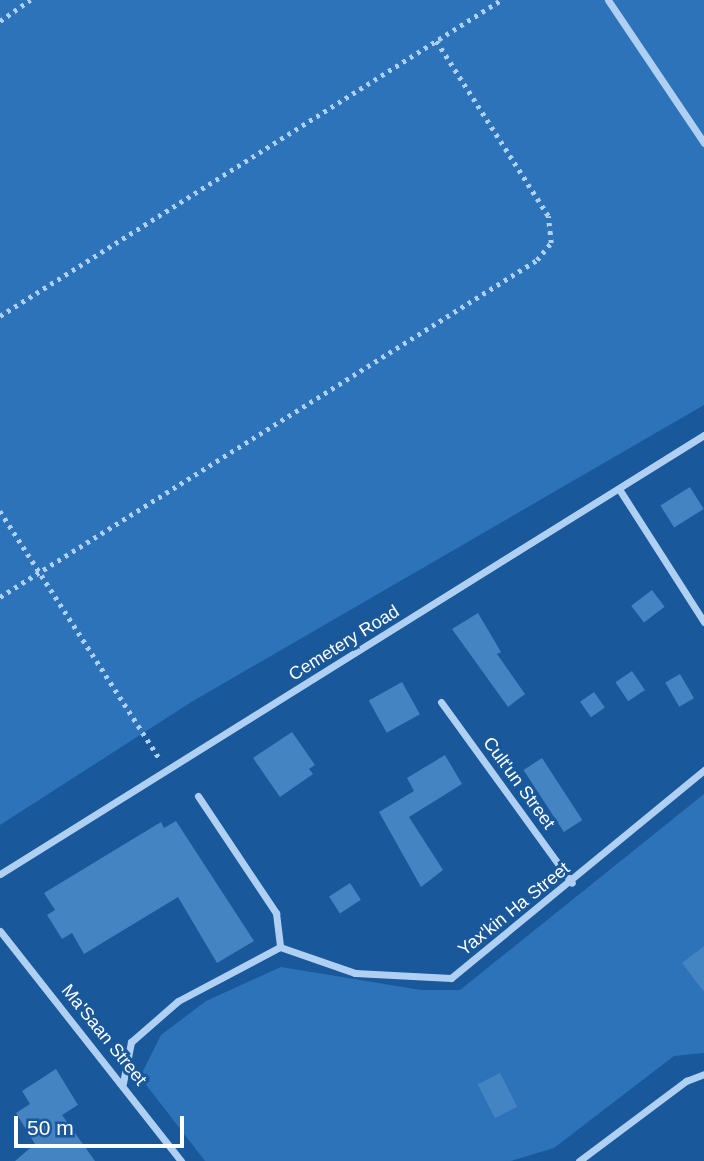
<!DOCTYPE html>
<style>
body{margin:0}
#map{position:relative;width:704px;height:1161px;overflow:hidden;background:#18589b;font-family:Helvetica,sans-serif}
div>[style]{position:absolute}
.green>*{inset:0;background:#2c73b9}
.building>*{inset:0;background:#4584c3;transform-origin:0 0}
.path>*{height:4.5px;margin-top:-2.25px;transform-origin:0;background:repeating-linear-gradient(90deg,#afd0f2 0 3.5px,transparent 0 8.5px)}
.minor>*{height:7px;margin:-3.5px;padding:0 3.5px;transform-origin:3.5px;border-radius:3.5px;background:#afd0f2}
span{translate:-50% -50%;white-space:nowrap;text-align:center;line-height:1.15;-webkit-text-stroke:6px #18589b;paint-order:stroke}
.street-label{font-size:18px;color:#fff}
.scale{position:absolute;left:14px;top:1116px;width:170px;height:32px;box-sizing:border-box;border:4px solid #fff;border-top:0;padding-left:9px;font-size:21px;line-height:24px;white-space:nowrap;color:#fff;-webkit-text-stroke:5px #18589b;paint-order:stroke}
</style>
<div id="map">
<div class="green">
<div style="clip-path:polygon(0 0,704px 0,704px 405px,193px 701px,0 825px)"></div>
<div style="clip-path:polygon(704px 794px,704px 1053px,674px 1056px,554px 1148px,511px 1161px,205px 1161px,140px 1077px,161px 1035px,206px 1001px,281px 967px,421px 990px,460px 990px)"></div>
</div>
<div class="building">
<div style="left:690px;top:487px;width:26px;height:35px;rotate:58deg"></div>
<div style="left:652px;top:590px;width:21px;height:26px;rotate:53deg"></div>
<div style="clip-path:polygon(478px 613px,501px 652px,497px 654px,525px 694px,508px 707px,452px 629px)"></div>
<div style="left:632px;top:671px;width:23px;height:20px;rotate:56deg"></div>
<div style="left:680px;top:674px;width:28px;height:17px;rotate:60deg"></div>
<div style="left:402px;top:682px;width:37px;height:38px;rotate:61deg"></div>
<div style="left:594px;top:692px;width:19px;height:17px;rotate:55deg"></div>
<div style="clip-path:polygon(292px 732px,315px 765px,309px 769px,313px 774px,280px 797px,253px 758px)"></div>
<div style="clip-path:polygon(445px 755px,462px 784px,409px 817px,443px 870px,421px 887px,379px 812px,414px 791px,407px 778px)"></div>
<div style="left:542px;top:758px;width:74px;height:22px;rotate:57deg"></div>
<div style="clip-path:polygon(176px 821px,254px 941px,217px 963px,178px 897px,84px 954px,72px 933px,62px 939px,47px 915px,55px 910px,44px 893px,161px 822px,164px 828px)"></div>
<div style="left:350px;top:883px;width:20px;height:25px;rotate:57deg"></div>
<div style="clip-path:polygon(704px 946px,704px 992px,682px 963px)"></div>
<div style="clip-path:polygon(56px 1069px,78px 1105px,62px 1115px,95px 1161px,15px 1161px,35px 1144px,16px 1113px,30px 1104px,22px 1091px)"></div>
<div style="left:500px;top:1073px;width:38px;height:25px;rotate:63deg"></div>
</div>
<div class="path">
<div style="left:0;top:21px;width:37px;rotate:-35deg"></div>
<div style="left:0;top:316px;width:592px;rotate:-32.24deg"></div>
<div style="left:0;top:511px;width:295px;rotate:57.2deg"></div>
<div style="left:0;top:597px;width:634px;rotate:-32.11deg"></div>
<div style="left:537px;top:260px;width:22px;rotate:-51deg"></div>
<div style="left:551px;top:243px;width:27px;rotate:-96deg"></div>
<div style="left:548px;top:216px;width:208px;rotate:-122.6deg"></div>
</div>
<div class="minor">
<div style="left:608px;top:0;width:172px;rotate:56.1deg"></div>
<div style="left:619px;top:489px;width:158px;rotate:57.4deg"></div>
<div style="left:441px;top:702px;width:223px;rotate:54.1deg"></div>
<div style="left:198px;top:796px;width:141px;rotate:56.3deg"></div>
<div style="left:276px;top:913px;width:34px;rotate:83deg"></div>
<div style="left:0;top:874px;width:830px;rotate:-31.95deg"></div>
<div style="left:0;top:931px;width:293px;rotate:51.8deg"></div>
<div style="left:123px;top:1083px;width:42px;rotate:-79deg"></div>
<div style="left:131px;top:1042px;width:62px;rotate:-41.1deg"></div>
<div style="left:178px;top:1001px;width:115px;rotate:-27.9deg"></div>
<div style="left:280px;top:947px;width:79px;rotate:19.1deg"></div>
<div style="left:355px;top:973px;width:96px;rotate:3deg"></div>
<div style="left:451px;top:978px;width:328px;rotate:-39.4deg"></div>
<div style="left:579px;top:1161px;width:134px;rotate:-36.8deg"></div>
<div style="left:686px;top:1081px;width:19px;rotate:-21deg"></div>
</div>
<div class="street-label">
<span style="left:344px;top:643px;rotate:-32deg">Cemetery Road</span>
<span style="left:519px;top:783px;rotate:54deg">Cult'un Street</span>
<span style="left:514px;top:909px;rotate:-39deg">Yax'kin Ha Street</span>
<span style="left:104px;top:1035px;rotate:51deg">Ma'Saan Street</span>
</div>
<div class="scale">50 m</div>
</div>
